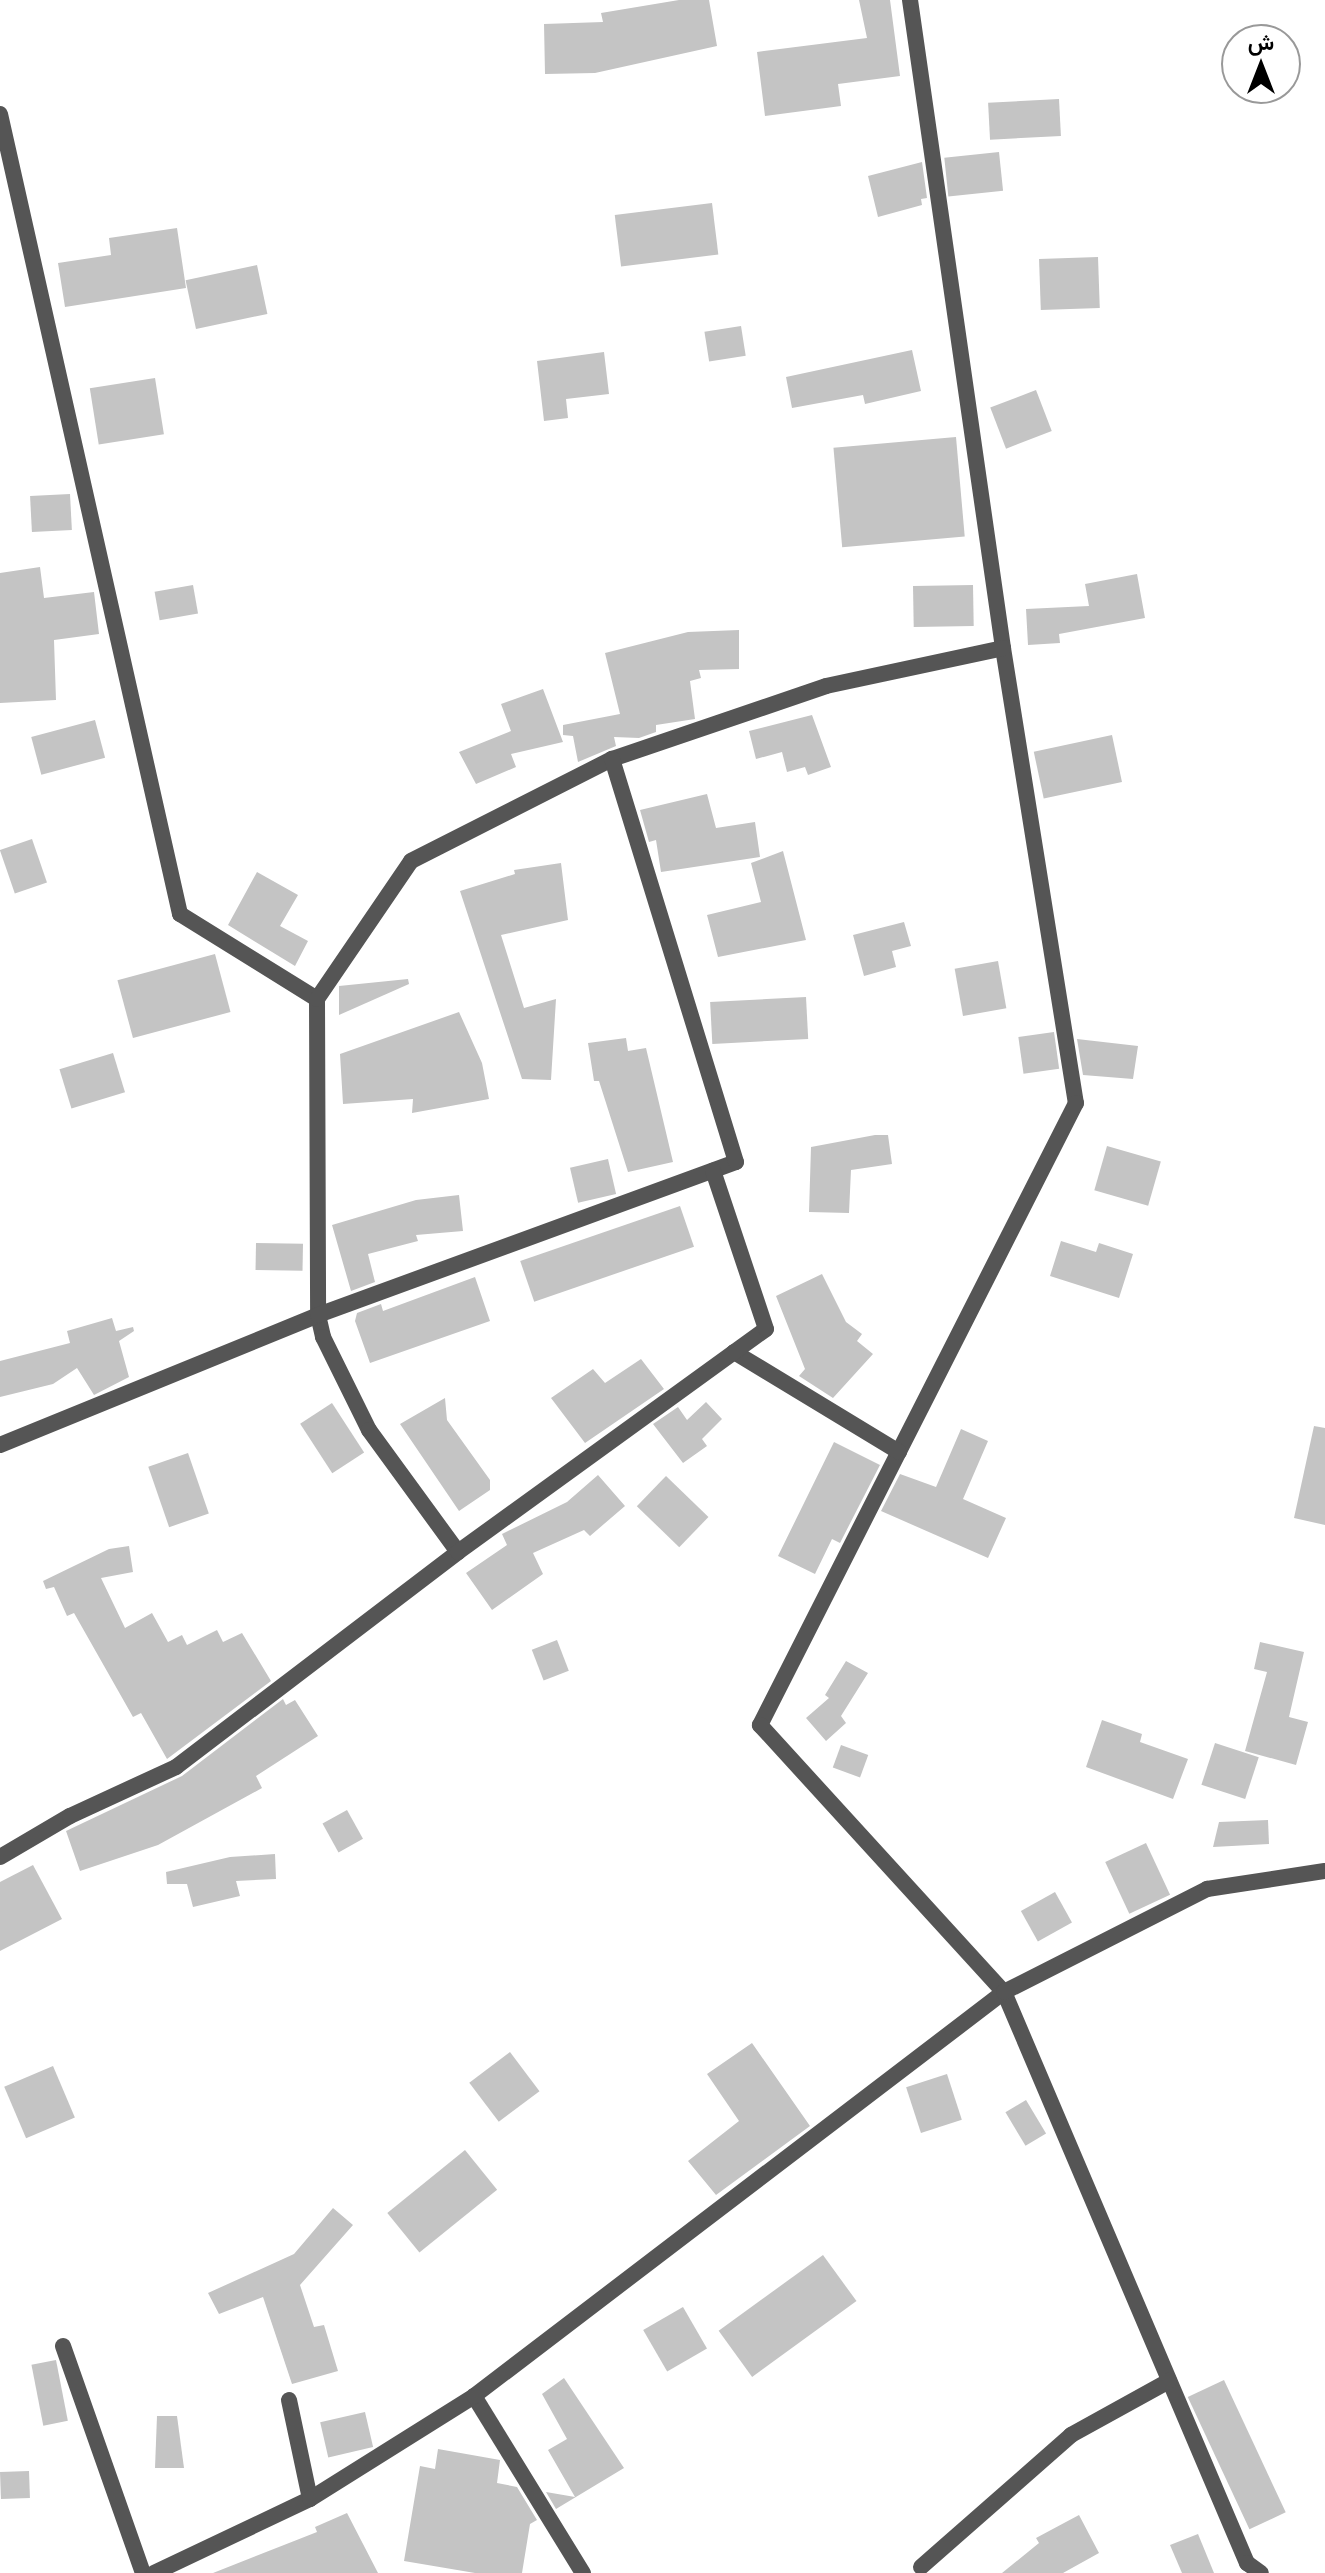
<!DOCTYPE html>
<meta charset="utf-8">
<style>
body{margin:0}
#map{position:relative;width:1325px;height:2573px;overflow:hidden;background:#fff;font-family:"PT Sans Narrow",Vazirmatn,sans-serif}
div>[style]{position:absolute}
.building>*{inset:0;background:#c4c4c4;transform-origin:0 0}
.street>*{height:16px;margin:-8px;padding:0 8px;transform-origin:8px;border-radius:8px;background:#555}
span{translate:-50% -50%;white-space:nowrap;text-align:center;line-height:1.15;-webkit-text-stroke:7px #fff;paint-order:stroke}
.north{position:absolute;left:1221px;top:24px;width:80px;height:80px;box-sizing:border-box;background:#fff;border:2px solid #999;border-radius:50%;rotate:0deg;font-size:22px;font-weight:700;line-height:32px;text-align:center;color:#000}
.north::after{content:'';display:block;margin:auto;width:28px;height:36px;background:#000;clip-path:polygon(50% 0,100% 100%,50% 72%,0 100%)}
</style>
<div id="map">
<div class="building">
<div style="clip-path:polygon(679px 0,709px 0,717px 46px,595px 73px,545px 74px,544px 24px,603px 22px,601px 13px)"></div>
<div style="clip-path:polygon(859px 0,890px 0,900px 76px,838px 84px,841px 106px,765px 116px,757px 52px,867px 38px)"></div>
<div style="left:1059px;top:99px;width:37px;height:71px;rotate:87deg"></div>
<div style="left:999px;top:152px;width:39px;height:55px;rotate:84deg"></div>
<div style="clip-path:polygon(922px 162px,927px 198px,921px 199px,922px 205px,878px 217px,868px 176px)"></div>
<div style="left:712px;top:203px;width:52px;height:98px;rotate:83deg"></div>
<div style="clip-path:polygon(177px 228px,186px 288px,65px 307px,58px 263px,111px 255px,109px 238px)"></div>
<div style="left:1098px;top:257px;width:51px;height:59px;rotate:88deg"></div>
<div style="left:257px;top:265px;width:50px;height:73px;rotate:78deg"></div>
<div style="left:741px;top:326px;width:30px;height:37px;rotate:81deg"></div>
<div style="clip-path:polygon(912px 350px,921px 391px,865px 404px,863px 395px,792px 408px,786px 377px)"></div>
<div style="clip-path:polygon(604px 352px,609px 394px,566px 399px,568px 418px,544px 421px,537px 361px)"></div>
<div style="left:155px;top:378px;width:57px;height:66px;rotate:81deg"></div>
<div style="left:1036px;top:390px;width:44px;height:49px;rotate:69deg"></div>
<div style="left:956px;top:437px;width:100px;height:123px;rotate:85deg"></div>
<div style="left:70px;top:494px;width:36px;height:40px;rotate:87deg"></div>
<div style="clip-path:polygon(40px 567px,44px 598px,94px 592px,99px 634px,54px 640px,56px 700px,0 703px,0 573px)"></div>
<div style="clip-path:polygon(1137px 574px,1145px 618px,1059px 634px,1060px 643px,1028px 645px,1026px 609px,1089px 606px,1085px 584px)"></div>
<div style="left:193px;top:585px;width:29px;height:39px;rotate:80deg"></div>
<div style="left:973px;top:585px;width:41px;height:60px;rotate:89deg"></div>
<div style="clip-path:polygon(739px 630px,739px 669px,699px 670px,701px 678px,690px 681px,695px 719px,656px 725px,656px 732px,639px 738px,614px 737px,616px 746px,578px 762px,573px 736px,563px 735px,563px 725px,620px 714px,605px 653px,688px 632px)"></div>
<div style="clip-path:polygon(543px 689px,563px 742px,511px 754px,516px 767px,476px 784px,459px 752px,511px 731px,501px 704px)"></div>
<div style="clip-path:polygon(812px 715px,831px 767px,808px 775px,805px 767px,787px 772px,782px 752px,756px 759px,749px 731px)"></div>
<div style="left:95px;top:720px;width:39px;height:66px;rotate:75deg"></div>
<div style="left:1112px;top:735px;width:48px;height:80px;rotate:78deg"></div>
<div style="clip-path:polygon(707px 794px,716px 828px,755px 822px,760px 857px,661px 872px,656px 840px,649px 842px,640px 810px)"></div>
<div style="left:32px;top:839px;width:46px;height:34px;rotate:71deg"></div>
<div style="clip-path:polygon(783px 851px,806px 940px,718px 957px,707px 915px,761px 902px,751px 863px)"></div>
<div style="clip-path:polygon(561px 863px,568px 920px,501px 935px,524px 1008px,556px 999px,551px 1080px,522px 1079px,460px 891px,515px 874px,514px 870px)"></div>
<div style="clip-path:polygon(257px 872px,298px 895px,280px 926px,308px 941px,295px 966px,228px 925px)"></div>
<div style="clip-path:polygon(904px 922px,911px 946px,892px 951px,896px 967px,864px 976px,853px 935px)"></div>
<div style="left:215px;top:954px;width:60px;height:101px;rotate:75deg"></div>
<div style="left:998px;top:961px;width:48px;height:44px;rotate:80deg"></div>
<div style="clip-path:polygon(408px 979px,409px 984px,339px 1015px,339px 986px)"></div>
<div style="left:806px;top:997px;width:42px;height:96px;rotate:87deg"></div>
<div style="clip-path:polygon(459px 1012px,482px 1063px,489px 1099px,412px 1113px,413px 1099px,343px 1104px,340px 1054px)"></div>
<div style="left:1054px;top:1032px;width:37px;height:36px;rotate:82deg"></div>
<div style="clip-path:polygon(626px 1038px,628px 1051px,646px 1048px,673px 1162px,628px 1172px,599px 1081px,594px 1081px,588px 1043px)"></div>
<div style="clip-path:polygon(1077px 1039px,1138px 1046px,1133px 1079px,1083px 1075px)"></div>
<div style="left:113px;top:1053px;width:41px;height:56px;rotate:73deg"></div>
<div style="clip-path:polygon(875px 1135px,888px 1135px,892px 1164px,851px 1170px,849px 1213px,809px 1212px,811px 1147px)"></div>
<div style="left:1107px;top:1146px;width:56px;height:46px;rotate:16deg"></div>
<div style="left:608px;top:1159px;width:36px;height:39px;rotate:77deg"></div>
<div style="clip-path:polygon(459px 1195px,463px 1231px,416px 1235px,418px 1241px,368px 1254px,375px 1282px,351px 1291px,332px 1225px,416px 1200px)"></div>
<div style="left:680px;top:1206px;width:43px;height:169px;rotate:71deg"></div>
<div style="clip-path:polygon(1061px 1241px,1096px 1252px,1099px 1243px,1133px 1254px,1119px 1298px,1050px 1276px)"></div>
<div style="left:256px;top:1243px;width:47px;height:27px;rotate:1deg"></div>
<div style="clip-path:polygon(822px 1274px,846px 1322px,862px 1334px,857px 1341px,873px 1354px,833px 1398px,799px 1376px,805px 1369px,776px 1296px)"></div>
<div style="clip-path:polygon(475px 1277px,490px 1321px,370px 1363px,355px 1321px,357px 1313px,381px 1304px,383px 1311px)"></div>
<div style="clip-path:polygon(112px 1318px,116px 1331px,133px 1327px,134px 1331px,119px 1341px,129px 1377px,94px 1395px,77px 1368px,53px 1384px,0 1397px,0 1361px,70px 1343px,67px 1331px)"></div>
<div style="clip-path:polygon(641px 1359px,664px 1389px,585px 1443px,551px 1398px,593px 1369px,605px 1383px)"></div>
<div style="clip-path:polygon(445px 1398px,447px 1420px,490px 1480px,490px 1490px,459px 1511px,400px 1424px)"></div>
<div style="clip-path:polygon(706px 1402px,722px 1419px,702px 1439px,707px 1446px,683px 1463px,653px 1424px,678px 1407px,687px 1420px)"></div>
<div style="left:332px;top:1403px;width:59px;height:38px;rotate:57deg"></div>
<div style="clip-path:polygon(1314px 1426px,1325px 1428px,1325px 1525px,1294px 1518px)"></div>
<div style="clip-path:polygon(961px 1429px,988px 1441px,963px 1499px,1006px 1518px,988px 1558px,881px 1511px,900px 1474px,936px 1487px)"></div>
<div style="clip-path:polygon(834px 1442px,880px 1465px,840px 1543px,832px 1539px,815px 1574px,778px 1556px)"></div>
<div style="left:188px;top:1453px;width:64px;height:42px;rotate:71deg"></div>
<div style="clip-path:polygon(598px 1475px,625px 1506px,590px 1536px,584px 1530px,533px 1553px,543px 1574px,492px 1610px,466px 1573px,507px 1545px,502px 1534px,567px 1502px)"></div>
<div style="left:666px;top:1476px;width:59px;height:42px;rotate:44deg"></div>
<div style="clip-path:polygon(129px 1546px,133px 1572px,101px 1578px,125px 1628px,152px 1613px,168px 1642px,182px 1635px,187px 1645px,217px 1630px,223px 1642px,242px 1633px,271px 1681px,167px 1759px,141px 1713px,133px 1717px,74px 1613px,67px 1616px,54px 1587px,46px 1589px,43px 1581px,109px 1549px)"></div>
<div style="left:557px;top:1640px;width:33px;height:27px;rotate:69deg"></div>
<div style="clip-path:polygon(1260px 1642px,1304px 1652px,1289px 1717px,1308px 1722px,1296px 1765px,1245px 1751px,1267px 1672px,1254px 1669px)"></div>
<div style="clip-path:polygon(846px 1661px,868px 1673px,841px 1716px,846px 1723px,826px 1741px,806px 1718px,829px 1698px,825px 1695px)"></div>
<div style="clip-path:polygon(283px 1699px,286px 1705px,295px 1700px,318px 1736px,256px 1776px,262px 1788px,158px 1845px,80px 1871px,66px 1831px,182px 1776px)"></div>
<div style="clip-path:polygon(1102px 1720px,1142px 1734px,1140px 1742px,1188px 1759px,1173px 1799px,1086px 1767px)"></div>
<div style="left:1215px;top:1743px;width:46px;height:44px;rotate:18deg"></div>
<div style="left:841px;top:1745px;width:29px;height:24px;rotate:20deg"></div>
<div style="left:347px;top:1810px;width:33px;height:28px;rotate:61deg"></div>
<div style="clip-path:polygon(1268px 1820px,1269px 1844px,1213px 1847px,1219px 1822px)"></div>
<div style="left:1146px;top:1843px;width:57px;height:45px;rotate:65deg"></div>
<div style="clip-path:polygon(275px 1854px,276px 1879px,236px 1881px,240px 1896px,193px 1907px,187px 1884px,167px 1884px,166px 1872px,230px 1857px)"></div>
<div style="clip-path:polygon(33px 1865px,62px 1919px,0 1951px,0 1882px)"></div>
<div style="left:1055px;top:1892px;width:35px;height:39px;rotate:61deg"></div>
<div style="clip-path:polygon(752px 2043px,810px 2126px,716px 2195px,688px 2161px,739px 2121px,707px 2074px)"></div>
<div style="left:510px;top:2052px;width:49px;height:51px;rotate:53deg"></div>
<div style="left:53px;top:2066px;width:56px;height:53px;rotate:67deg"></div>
<div style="left:947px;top:2074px;width:48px;height:43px;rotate:72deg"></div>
<div style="left:1026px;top:2100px;width:39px;height:24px;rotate:59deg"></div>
<div style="left:465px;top:2150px;width:51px;height:100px;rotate:51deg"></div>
<div style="clip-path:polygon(333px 2208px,353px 2225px,300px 2285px,314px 2327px,324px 2325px,338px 2371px,292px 2384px,263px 2297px,219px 2314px,208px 2293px,294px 2254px)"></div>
<div style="left:823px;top:2255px;width:57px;height:129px;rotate:54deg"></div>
<div style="left:683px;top:2307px;width:48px;height:46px;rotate:60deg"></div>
<div style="left:56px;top:2360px;width:62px;height:25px;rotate:79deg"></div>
<div style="clip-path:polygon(564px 2378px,624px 2468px,556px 2509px,546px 2492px,575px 2497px,548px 2450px,567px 2439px,542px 2394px)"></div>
<div style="left:1224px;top:2380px;width:146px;height:40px;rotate:65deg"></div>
<div style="left:365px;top:2412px;width:36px;height:46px;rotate:77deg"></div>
<div style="clip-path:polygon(157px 2416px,177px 2416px,184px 2468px,155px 2468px)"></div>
<div style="clip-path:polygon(438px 2449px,500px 2460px,497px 2483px,517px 2487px,537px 2520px,530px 2524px,522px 2573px,475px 2573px,404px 2561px,420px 2466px,435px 2469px)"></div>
<div style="left:29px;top:2471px;width:27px;height:29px;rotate:88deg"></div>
<div style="clip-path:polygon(347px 2513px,378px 2573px,213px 2573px,317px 2532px,315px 2527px)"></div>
<div style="clip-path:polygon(1079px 2515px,1099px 2553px,1063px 2573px,1002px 2573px,1039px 2543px,1036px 2538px)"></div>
<div style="clip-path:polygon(1198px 2534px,1214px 2573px,1182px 2573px,1170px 2545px)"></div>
</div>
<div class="street">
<div style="left:910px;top:0;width:655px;rotate:81.83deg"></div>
<div style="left:1003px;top:648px;width:461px;rotate:80.9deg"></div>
<div style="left:1076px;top:1103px;width:698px;rotate:116.93deg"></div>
<div style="left:760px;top:1725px;width:362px;rotate:47.6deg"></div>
<div style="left:1004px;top:1992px;width:621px;rotate:66.95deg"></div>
<div style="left:1247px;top:2563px;width:17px;rotate:36deg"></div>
<div style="left:0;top:114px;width:820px;rotate:77.32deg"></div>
<div style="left:180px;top:914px;width:161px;rotate:31.8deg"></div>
<div style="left:317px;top:999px;width:316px;rotate:89.8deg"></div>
<div style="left:318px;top:1315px;width:23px;rotate:77deg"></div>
<div style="left:323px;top:1337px;width:104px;rotate:63.7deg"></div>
<div style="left:369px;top:1430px;width:151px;rotate:53.9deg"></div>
<div style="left:317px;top:999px;width:167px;rotate:-55.7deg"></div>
<div style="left:411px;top:861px;width:225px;rotate:-26.9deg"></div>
<div style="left:612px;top:759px;width:226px;rotate:-18.8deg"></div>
<div style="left:826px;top:686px;width:181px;rotate:-12.1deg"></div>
<div style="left:734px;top:1352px;width:193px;rotate:31.2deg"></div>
<div style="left:0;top:1445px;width:344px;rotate:-22.2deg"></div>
<div style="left:318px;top:1315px;width:445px;rotate:-20.1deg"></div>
<div style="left:736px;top:1162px;width:422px;rotate:-107.1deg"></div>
<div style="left:0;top:1857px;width:81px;rotate:-30.4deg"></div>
<div style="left:70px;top:1816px;width:117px;rotate:-24.8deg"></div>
<div style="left:176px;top:1767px;width:355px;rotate:-37.3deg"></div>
<div style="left:458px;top:1552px;width:380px;rotate:-35.9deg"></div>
<div style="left:766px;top:1329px;width:167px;rotate:-108.5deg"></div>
<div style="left:63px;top:2346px;width:241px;rotate:70.6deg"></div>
<div style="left:474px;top:2396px;width:208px;rotate:58.4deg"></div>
<div style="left:289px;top:2400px;width:101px;rotate:78deg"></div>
<div style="left:921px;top:2567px;width:200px;rotate:-41.3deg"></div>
<div style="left:1071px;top:2435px;width:112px;rotate:-28.9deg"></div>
<div style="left:154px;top:2573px;width:173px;rotate:-25.4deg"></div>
<div style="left:310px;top:2499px;width:194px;rotate:-32.1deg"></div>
<div style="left:474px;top:2396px;width:666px;rotate:-37.32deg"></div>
<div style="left:1004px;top:1992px;width:228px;rotate:-26.9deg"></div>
<div style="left:1207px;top:1889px;width:119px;rotate:-8.7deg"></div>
</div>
<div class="north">ش</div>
</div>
